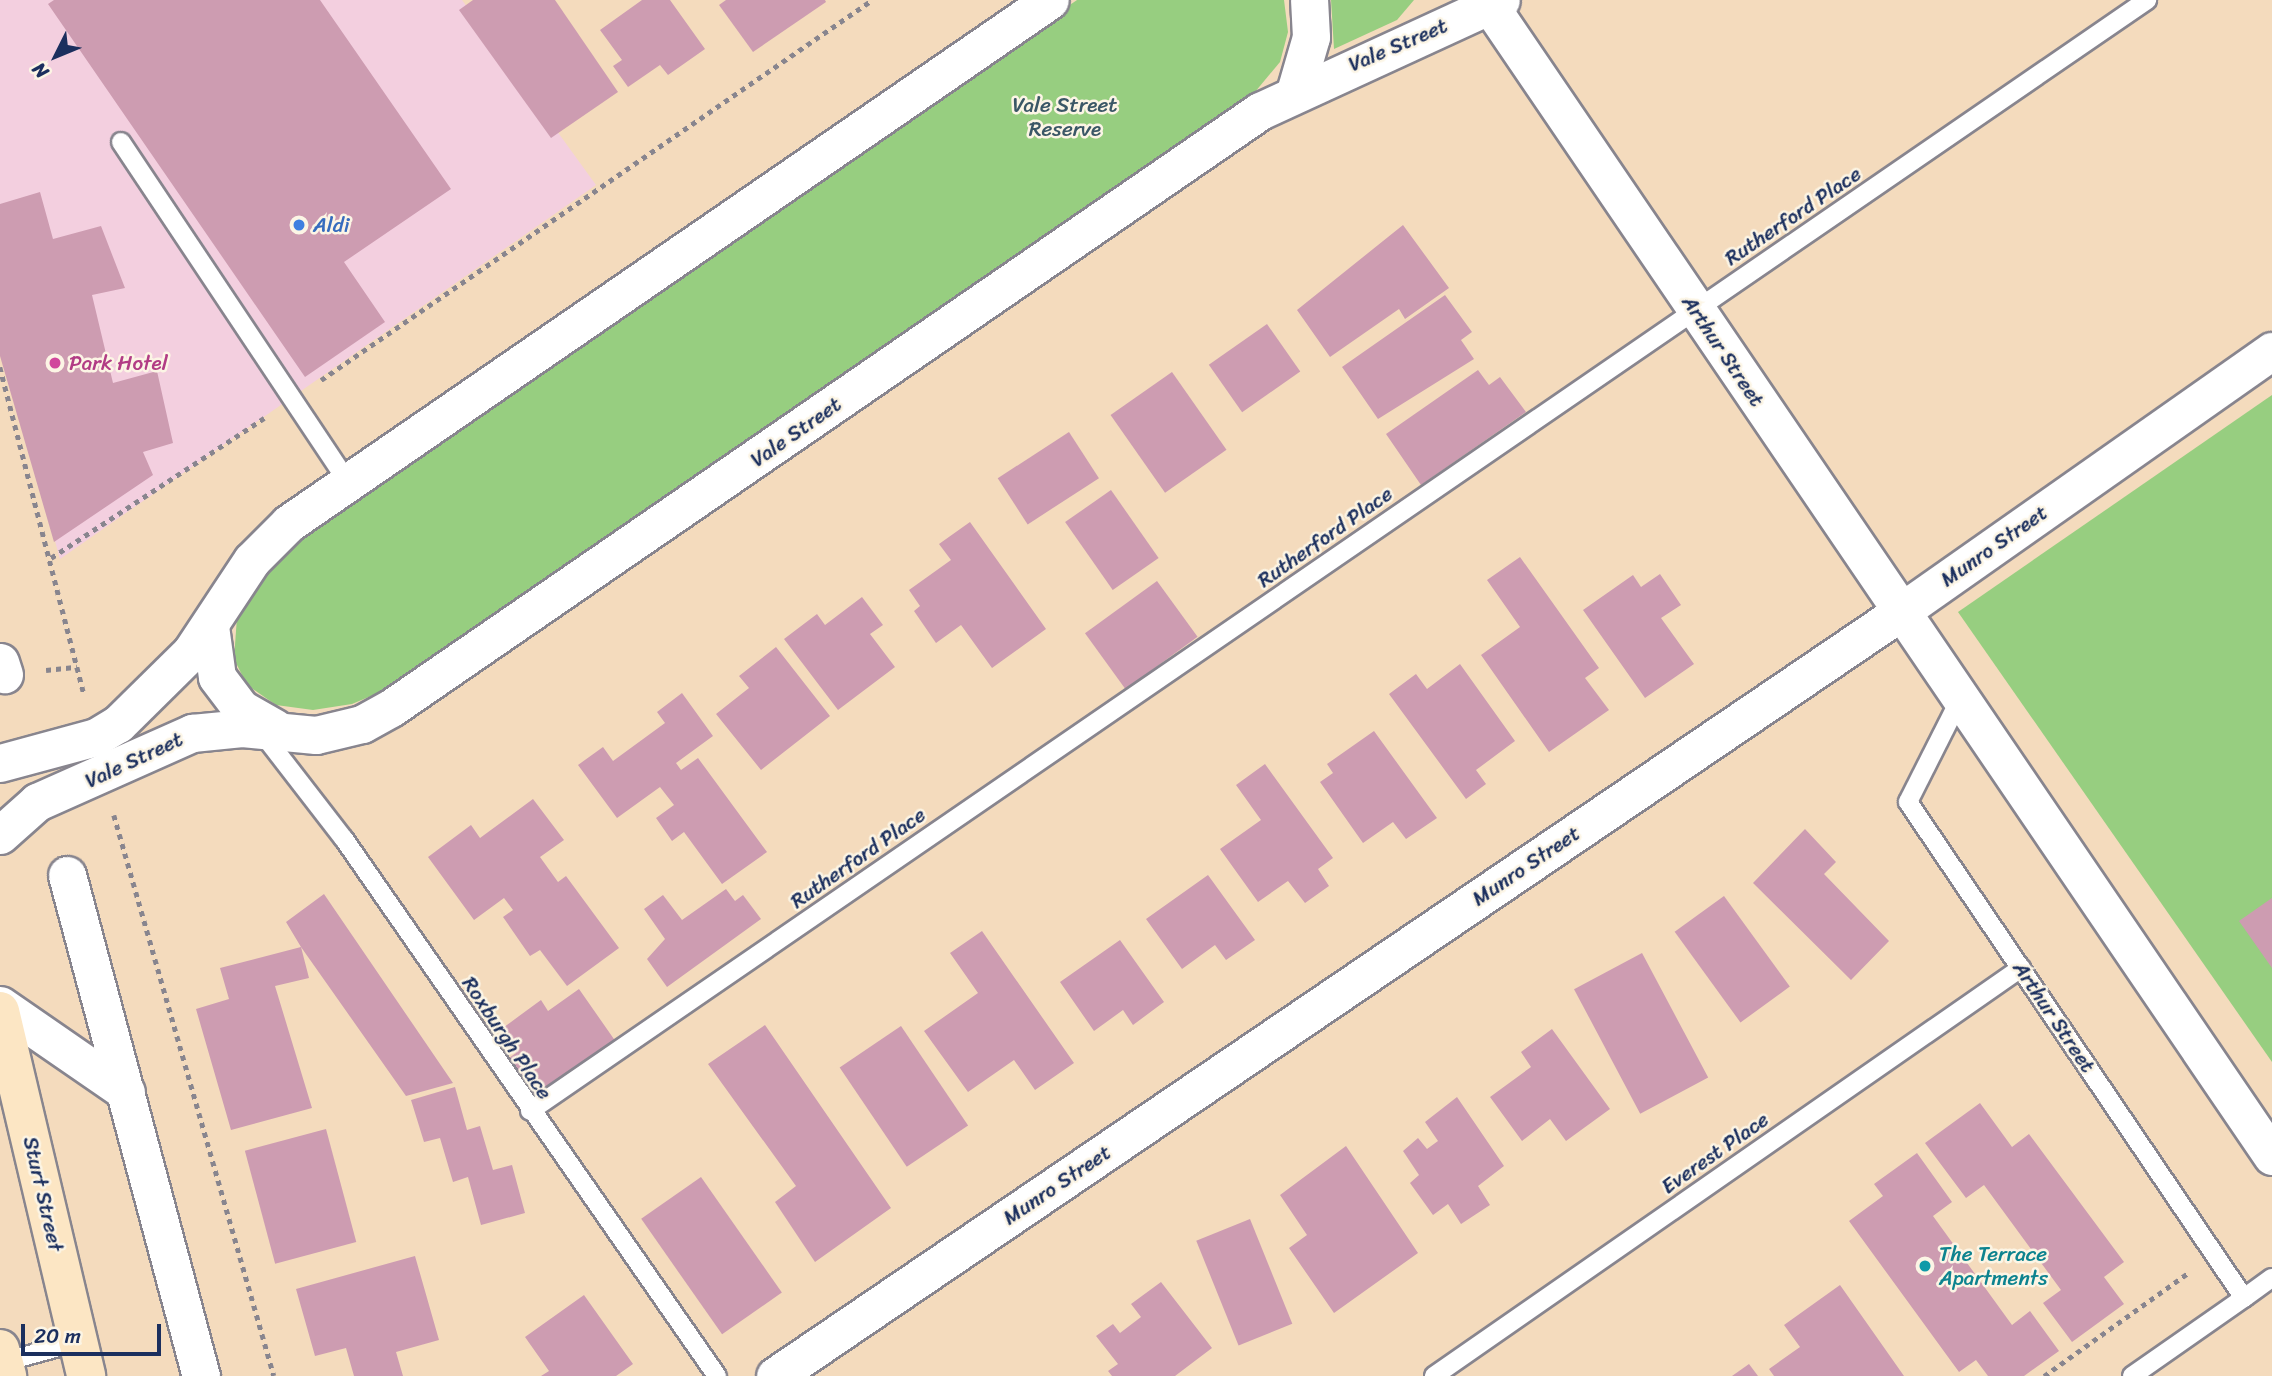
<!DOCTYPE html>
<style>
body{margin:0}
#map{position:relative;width:2272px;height:1376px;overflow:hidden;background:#f4dbbd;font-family:Sriracha,sans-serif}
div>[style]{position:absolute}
.built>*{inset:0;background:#f3cfdf}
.green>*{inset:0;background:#97ce80}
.building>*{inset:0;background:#cd9cb1;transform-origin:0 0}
.path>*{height:4.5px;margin-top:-2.25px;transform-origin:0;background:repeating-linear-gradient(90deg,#88858e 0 5px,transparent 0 10px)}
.roads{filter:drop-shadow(2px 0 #88858e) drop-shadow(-2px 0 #88858e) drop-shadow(0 2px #88858e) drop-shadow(0 -2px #88858e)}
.service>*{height:18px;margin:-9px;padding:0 9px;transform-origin:9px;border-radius:9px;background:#fff}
.minor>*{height:37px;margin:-18.5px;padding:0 18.5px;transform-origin:18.5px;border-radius:18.5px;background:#fff}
.secondary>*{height:38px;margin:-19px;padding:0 19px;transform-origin:19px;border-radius:19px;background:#fce6c4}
.dots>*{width:19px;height:19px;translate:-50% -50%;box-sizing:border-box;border:4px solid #fcf5e5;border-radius:50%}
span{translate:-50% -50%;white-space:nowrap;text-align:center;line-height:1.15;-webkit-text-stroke:5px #fcf5e5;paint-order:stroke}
.street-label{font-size:21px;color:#1b2f5e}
.park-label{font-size:21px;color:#3a5766}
.shop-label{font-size:21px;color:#366cbe}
.left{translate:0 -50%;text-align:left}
.hotel-label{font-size:21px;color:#b23c85}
.culture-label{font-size:21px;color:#0d838f}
.north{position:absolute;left:21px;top:21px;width:70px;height:70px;-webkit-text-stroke:5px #fcf5e5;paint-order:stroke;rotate:227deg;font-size:19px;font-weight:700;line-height:28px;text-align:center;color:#1b2f5e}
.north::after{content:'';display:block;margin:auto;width:24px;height:32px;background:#1b2f5e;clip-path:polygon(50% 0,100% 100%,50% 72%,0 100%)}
.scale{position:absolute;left:21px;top:1324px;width:140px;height:32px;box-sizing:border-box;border:4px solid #1b2f5e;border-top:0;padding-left:9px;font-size:21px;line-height:24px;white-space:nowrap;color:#1b2f5e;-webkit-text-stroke:5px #fcf5e5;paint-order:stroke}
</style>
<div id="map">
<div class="built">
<div style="clip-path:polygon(0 0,462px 0,596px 185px,60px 559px,0 344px)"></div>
</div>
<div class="green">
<div style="clip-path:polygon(1077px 0,1284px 0,1288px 32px,1280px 62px,1250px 98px,390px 688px,352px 704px,313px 710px,276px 705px,247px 685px,234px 659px,237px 617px,260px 577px,312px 526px)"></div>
<div style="clip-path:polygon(1331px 0,1414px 0,1397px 20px,1334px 49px)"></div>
<div style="clip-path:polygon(2272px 395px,2272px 1062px,1958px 612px)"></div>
</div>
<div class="building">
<div style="clip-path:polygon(54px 0,320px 0,451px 189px,344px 262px,385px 322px,305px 377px,48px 4px)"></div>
<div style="clip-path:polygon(473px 0,555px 0,618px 92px,551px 138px,459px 10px)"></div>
<div style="clip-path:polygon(642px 0,670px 0,705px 49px,668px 75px,660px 65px,628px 87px,613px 66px,622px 60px,600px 30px)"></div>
<div style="clip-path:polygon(726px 0,825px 0,826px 2px,753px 52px,719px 5px)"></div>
<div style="clip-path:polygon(40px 192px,53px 239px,101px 226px,125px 288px,92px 295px,113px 383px,157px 371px,173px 443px,143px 452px,153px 475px,54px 542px,0 356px,0 204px)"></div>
<div style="clip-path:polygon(1403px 225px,1449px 288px,1405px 319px,1399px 309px,1330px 357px,1297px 310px)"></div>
<div style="clip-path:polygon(1445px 295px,1472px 332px,1461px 340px,1474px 359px,1378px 419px,1342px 367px)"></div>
<div style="left:1267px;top:324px;width:58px;height:71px;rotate:55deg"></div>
<div style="clip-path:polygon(1478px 370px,1489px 385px,1500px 377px,1526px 412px,1421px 485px,1386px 434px)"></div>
<div style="left:1172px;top:372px;width:95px;height:75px;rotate:55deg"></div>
<div style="left:1069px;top:432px;width:55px;height:85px;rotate:57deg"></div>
<div style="left:1111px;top:490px;width:83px;height:56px;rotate:55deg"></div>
<div style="clip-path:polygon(970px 522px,1046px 629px,992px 668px,961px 625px,936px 643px,914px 611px,920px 606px,909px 590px,951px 560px,939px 544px)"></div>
<div style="clip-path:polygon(1520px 557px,1599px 668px,1585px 678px,1609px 710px,1549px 752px,1481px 655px,1520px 627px,1487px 580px)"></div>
<div style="clip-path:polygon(1660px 574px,1681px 605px,1661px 618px,1694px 664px,1645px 698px,1583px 610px,1633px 575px,1641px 587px)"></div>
<div style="left:1157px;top:581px;width:69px;height:89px;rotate:54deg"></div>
<div style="clip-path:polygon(862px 597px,883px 625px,870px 634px,895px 667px,838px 710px,784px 639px,817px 614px,825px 625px)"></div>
<div style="clip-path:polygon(776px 647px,830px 716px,761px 770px,716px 714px,749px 688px,739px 676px)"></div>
<div style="clip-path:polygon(1460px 664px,1515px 741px,1476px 770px,1486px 784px,1466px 799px,1389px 694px,1416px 674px,1427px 689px)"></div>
<div style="clip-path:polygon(682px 693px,713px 736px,676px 763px,681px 770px,698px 758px,767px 852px,722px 884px,684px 832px,672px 841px,656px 818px,674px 805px,660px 787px,617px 818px,578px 765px,603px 747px,613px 761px,665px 723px,657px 712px)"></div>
<div style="clip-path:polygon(1374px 731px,1437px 818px,1406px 839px,1393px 822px,1363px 843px,1320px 782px,1333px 773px,1327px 764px)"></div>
<div style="clip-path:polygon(1265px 764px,1333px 858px,1318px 869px,1329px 886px,1305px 903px,1288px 881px,1258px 902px,1220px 849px,1261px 820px,1236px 785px)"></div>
<div style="clip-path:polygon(533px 799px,564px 840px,540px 857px,558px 882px,566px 876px,619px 948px,567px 986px,540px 950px,530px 956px,503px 917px,513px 910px,504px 898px,474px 920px,428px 857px,471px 825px,480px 838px)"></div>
<div style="clip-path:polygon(1805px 829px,1836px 862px,1824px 874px,1889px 941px,1851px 980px,1753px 883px)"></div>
<div style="clip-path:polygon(1208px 875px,1255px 940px,1226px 960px,1215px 945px,1182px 969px,1146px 919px)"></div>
<div style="clip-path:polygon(726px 889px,735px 901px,743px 895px,761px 919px,667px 987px,647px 959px,665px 939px,644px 909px,663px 895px,682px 920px)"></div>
<div style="clip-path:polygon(324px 894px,453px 1083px,406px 1096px,301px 947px,309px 978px,275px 986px,312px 1108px,231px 1130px,196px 1009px,229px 999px,220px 968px,301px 947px,286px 922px)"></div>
<div style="left:1724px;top:896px;width:112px;height:61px;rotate:54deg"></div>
<div style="clip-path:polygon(2272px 898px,2272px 968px,2239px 921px)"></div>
<div style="clip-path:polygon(982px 931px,1074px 1063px,1035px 1090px,1014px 1060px,968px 1092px,924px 1031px,978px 993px,950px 953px)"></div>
<div style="clip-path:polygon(1120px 940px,1164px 1002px,1133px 1025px,1123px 1010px,1094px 1031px,1060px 982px)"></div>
<div style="left:1642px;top:953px;width:141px;height:77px;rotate:62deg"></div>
<div style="clip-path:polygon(579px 989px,616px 1042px,527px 1104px,499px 1065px,516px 1053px,500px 1030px,541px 1000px,548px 1011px)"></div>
<div style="clip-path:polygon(765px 1025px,891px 1208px,815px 1262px,775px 1202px,796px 1186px,708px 1064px)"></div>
<div style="left:901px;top:1026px;width:120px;height:74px;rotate:56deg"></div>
<div style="clip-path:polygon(1552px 1029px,1610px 1109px,1566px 1141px,1550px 1119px,1522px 1141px,1490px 1097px,1531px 1067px,1521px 1052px)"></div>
<div style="clip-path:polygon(455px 1087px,467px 1130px,480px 1126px,493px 1170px,512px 1165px,525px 1213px,481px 1225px,468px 1177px,453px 1182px,440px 1138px,424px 1142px,411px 1100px)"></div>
<div style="clip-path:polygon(1457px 1097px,1504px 1166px,1478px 1186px,1490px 1205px,1461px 1224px,1448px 1204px,1433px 1215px,1410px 1183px,1419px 1175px,1403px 1151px,1418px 1138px,1427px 1149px,1438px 1141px,1425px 1122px)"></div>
<div style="clip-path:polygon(1980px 1103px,2012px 1147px,2029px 1134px,2124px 1262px,2104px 1277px,2124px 1304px,2072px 1342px,2043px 1303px,2061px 1290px,1984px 1185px,1966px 1198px,1925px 1143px)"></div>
<div style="left:326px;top:1129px;width:117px;height:84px;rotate:75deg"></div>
<div style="clip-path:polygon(1346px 1146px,1418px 1253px,1334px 1313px,1289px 1248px,1307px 1235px,1280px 1195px)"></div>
<div style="clip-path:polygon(1917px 1153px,1952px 1202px,1933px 1216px,2012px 1325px,2030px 1311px,2059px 1351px,2024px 1376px,1988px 1376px,1976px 1360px,1959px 1372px,1849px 1221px,1883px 1196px,1874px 1184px)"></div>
<div style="left:701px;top:1177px;width:141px;height:73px;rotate:55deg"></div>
<div style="left:1250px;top:1219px;width:113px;height:58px;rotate:68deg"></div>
<div style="clip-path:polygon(415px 1256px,439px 1340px,396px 1352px,403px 1376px,354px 1376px,346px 1348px,315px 1356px,296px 1289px)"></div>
<div style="clip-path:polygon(1161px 1282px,1212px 1348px,1175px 1376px,1112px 1376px,1108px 1371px,1118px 1364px,1096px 1336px,1113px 1324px,1120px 1333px,1141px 1317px,1131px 1304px)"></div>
<div style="clip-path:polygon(1840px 1285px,1904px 1376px,1774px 1376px,1769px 1369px,1800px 1347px,1784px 1325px)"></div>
<div style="clip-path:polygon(584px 1295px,633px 1364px,616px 1376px,541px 1376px,549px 1371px,525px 1337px)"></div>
<div style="clip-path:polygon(1749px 1364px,1758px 1376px,1732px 1376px)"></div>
</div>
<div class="path">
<div style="left:0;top:367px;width:338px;rotate:75.6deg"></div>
<div style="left:321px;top:380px;width:669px;rotate:-34.59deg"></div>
<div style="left:51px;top:558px;width:255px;rotate:-33.3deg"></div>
<div style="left:46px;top:670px;width:31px;rotate:-6deg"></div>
<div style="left:114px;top:815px;width:583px;rotate:74.08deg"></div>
<div style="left:2044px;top:1376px;width:177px;rotate:-35.6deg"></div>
</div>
<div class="roads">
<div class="service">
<div style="left:121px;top:142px;width:407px;rotate:56.3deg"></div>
<div style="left:1959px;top:701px;width:113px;rotate:116.8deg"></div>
<div style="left:1908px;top:802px;width:599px;rotate:55.89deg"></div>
<div style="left:2244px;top:1298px;width:34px;rotate:-36deg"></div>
<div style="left:262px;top:733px;width:134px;rotate:52.3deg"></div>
<div style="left:344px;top:839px;width:654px;rotate:55.22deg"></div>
<div style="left:530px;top:1111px;width:1962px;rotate:-34.49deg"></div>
<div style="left:0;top:1363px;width:80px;rotate:-15.3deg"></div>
<div style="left:1434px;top:1376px;width:715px;rotate:-34.8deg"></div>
<div style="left:2132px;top:1376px;width:136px;rotate:-34.9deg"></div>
</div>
<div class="minor">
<div style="left:1486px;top:0;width:1398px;rotate:55.79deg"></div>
<div style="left:1295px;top:92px;width:57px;rotate:-73.8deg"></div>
<div style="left:1311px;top:37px;width:37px;rotate:-93deg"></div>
<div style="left:210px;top:626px;width:51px;rotate:82.2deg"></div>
<div style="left:217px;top:677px;width:39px;rotate:53deg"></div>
<div style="left:240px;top:708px;width:40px;rotate:29.7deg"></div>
<div style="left:0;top:662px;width:13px;rotate:72deg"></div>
<div style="left:0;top:763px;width:99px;rotate:-15.2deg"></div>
<div style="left:96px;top:737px;width:26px;rotate:-31deg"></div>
<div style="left:118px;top:724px;width:103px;rotate:-44.6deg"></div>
<div style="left:191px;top:652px;width:110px;rotate:-56.5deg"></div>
<div style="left:252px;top:560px;width:52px;rotate:-45deg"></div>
<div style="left:289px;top:523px;width:923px;rotate:-34.5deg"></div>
<div style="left:0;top:835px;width:50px;rotate:-41.7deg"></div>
<div style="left:37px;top:802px;width:170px;rotate:-24deg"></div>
<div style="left:192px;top:733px;width:50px;rotate:-5.7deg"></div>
<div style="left:242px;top:728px;width:74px;rotate:5.4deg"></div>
<div style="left:316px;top:735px;width:47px;rotate:-13.4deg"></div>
<div style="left:362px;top:724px;width:33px;rotate:-29deg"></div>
<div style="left:391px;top:708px;width:1054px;rotate:-34.49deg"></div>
<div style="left:1260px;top:111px;width:265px;rotate:-24.7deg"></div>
<div style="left:67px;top:875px;width:519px;rotate:75.03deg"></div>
<div style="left:0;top:1005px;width:153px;rotate:34.6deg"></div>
<div style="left:775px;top:1376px;width:1359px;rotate:-34.17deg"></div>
<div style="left:1899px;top:613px;width:456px;rotate:-35.1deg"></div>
</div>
<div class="secondary">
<div style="left:0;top:1011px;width:375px;rotate:76.7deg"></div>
<div style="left:0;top:1349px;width:28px;rotate:75deg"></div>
</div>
</div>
<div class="dots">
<div style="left:299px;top:225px;background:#3f7fe0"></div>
<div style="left:55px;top:363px;background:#d1479c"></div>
<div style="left:1925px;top:1266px;background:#0f9aa8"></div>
</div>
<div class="street-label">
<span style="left:1398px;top:45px;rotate:-23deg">Vale Street</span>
<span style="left:1793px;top:216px;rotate:-34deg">Rutherford Place</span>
<span style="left:1723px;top:351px;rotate:56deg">Arthur Street</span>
<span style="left:796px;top:432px;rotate:-35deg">Vale Street</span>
<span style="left:1325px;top:537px;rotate:-35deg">Rutherford Place</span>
<span style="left:1994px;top:546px;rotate:-35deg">Munro Street</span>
<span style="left:134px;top:760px;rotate:-25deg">Vale Street</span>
<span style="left:858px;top:858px;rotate:-35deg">Rutherford Place</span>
<span style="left:1526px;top:866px;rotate:-34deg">Munro Street</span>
<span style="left:2054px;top:1017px;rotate:56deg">Arthur Street</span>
<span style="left:507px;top:1038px;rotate:56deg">Roxburgh Place</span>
<span style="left:1715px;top:1153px;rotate:-35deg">Everest Place</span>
<span style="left:1057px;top:1185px;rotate:-34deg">Munro Street</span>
<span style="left:43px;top:1194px;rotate:77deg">Sturt Street</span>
</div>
<div class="park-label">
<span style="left:1065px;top:117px">Vale Street<br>Reserve</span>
</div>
<div class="shop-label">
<span class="left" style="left:313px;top:225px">Aldi</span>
</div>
<div class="hotel-label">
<span class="left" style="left:69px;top:363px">Park Hotel</span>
</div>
<div class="culture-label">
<span class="left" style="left:1939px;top:1266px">The Terrace<br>Apartments</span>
</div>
<div class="north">N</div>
<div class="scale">20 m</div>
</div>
